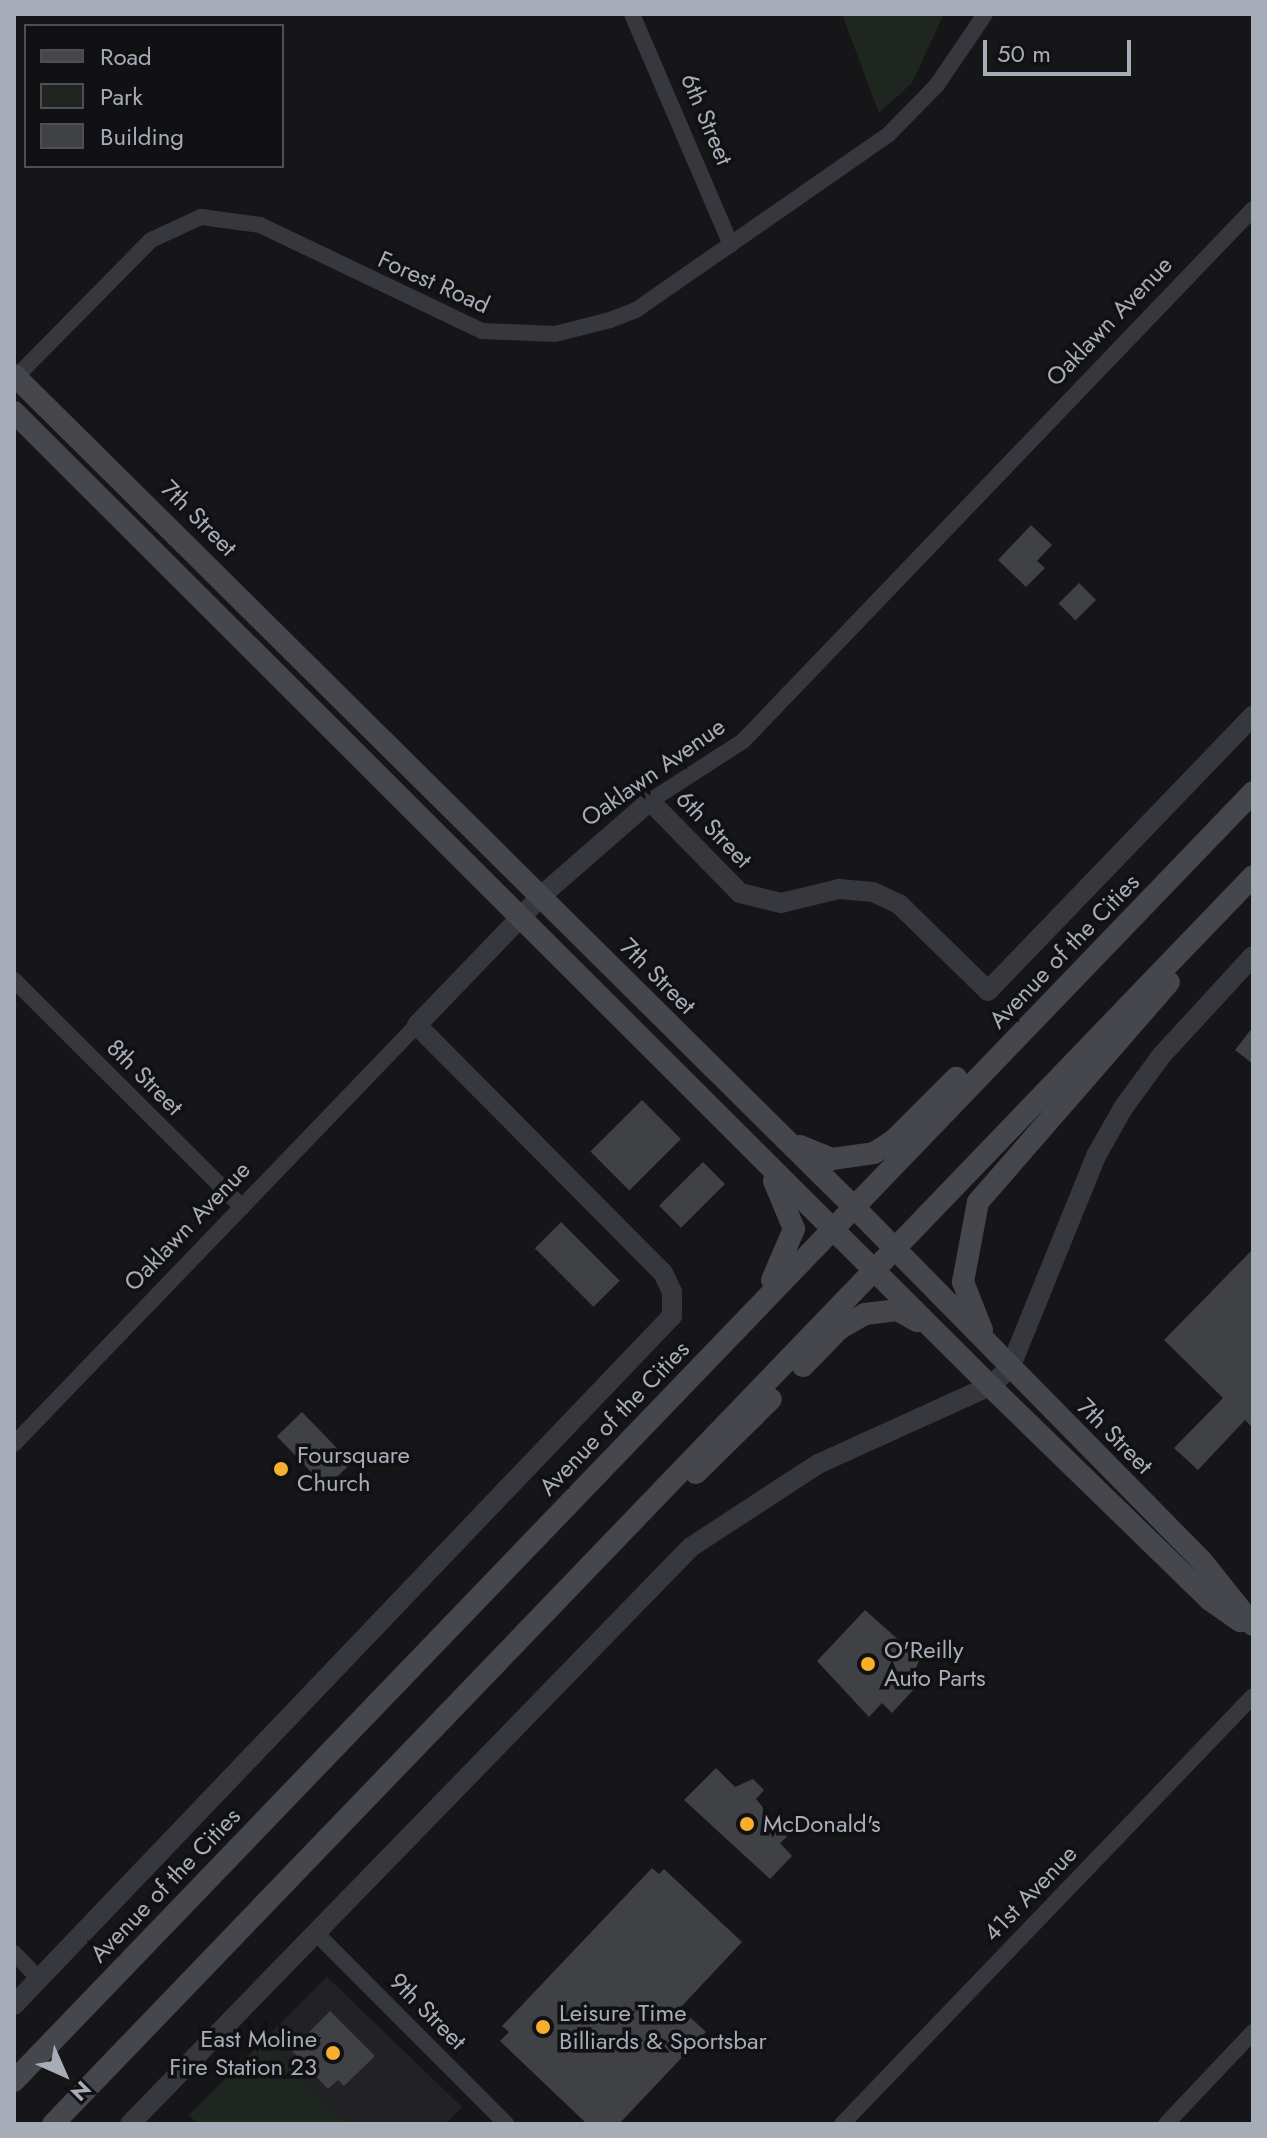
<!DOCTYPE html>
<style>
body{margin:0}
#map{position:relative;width:1267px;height:2138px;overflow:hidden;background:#161618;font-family:Jost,sans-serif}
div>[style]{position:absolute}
.built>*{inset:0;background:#222225}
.green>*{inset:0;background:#1e261f}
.building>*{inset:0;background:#404145;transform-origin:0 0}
.minor>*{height:16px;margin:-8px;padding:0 8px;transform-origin:8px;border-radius:8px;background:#37383d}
.tertiary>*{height:20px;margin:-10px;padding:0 10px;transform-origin:10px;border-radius:10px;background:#37383d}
.secondary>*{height:22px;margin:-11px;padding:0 11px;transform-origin:11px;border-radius:11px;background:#45474d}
.dots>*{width:22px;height:22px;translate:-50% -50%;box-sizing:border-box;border:4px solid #111113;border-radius:50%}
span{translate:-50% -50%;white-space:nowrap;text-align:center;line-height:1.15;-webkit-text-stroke:7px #111113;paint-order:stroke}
.street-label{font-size:24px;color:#a7adb8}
.poi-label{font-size:24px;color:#a7adb8}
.left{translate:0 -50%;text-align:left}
.right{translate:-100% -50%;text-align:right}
.frame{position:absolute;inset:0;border:16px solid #a7adb8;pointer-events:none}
.legend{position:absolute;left:24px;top:24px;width:260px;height:144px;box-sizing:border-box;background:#111113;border:2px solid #4d4f55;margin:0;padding:10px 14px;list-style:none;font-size:24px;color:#a7adb8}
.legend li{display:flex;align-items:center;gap:16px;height:40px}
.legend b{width:40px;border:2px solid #4d4f55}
.north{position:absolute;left:24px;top:2034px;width:80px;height:80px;-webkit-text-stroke:6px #111113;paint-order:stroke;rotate:135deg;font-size:22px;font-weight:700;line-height:32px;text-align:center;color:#a7adb8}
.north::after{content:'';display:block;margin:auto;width:28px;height:36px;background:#a7adb8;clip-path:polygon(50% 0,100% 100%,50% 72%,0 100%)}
.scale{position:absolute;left:983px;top:40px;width:148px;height:36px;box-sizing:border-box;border:4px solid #a7adb8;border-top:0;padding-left:10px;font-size:24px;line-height:28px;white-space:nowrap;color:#a7adb8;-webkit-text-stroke:6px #111113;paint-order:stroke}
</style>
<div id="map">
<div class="built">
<div style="clip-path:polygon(327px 1977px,462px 2107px,446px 2124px,351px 2124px,265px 2039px)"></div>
</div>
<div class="green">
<div style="clip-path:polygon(842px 14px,944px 14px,912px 83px,879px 113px)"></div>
<div style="clip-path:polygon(265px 2039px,351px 2124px,198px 2124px,189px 2115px)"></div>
</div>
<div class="building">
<div style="clip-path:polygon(1031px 525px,1052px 545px,1037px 561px,1045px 568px,1026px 587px,998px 560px)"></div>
<div style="left:1079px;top:583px;width:24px;height:29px;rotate:45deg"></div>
<div style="clip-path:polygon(1253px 1027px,1253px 1064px,1235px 1050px)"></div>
<div style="left:642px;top:1100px;width:55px;height:73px;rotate:45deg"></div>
<div style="left:703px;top:1162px;width:31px;height:62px;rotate:45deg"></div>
<div style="left:561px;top:1222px;width:83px;height:37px;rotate:45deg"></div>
<div style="clip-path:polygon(1253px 1249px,1253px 1428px,1245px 1420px,1198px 1470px,1174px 1448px,1223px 1398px,1164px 1340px)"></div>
<div style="left:302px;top:1412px;width:71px;height:35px;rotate:46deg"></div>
<div style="clip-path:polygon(865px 1610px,920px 1659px,909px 1682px,915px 1688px,892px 1713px,882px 1703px,869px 1717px,817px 1661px)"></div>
<div style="clip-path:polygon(716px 1768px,735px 1787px,753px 1779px,764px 1790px,756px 1799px,787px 1837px,780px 1843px,792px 1856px,770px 1879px,684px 1800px)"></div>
<div style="clip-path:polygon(652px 1868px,659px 1874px,664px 1869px,742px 1942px,680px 2008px,706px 2032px,619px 2124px,587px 2124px,500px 2041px,509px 2032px,502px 2026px)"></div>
<div style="clip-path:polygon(330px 2011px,375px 2056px,344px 2086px,338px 2080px,328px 2089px,291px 2050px)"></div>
</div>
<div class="minor">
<div style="left:632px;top:14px;width:251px;rotate:66.8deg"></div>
<div style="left:14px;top:379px;width:195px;rotate:-45.4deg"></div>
<div style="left:151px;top:240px;width:55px;rotate:-24.7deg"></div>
<div style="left:201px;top:217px;width:60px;rotate:7.7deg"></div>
<div style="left:260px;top:225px;width:246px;rotate:25.5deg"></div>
<div style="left:482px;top:331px;width:73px;rotate:2.4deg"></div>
<div style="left:555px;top:334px;width:57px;rotate:-14.3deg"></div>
<div style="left:610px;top:320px;width:28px;rotate:-21deg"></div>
<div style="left:636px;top:310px;width:307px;rotate:-34.8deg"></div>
<div style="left:888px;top:135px;width:70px;rotate:-45.6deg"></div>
<div style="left:937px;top:85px;width:86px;rotate:-55.9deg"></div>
<div style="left:650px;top:801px;width:111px;rotate:-32.8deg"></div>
<div style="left:743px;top:741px;width:737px;rotate:-46.21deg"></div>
<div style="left:14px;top:980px;width:322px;rotate:44.9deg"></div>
<div style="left:14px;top:1444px;width:581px;rotate:-46.12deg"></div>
<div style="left:315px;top:1932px;width:271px;rotate:45.1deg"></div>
<div style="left:14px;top:1953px;width:36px;rotate:46deg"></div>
<div style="left:842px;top:2124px;width:593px;rotate:-46.16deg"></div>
<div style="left:1166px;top:2124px;width:127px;rotate:-46.6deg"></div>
</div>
<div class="tertiary">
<div style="left:14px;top:2005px;width:953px;rotate:-46.32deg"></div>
<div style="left:672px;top:1316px;width:24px;rotate:-90deg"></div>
<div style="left:672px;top:1292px;width:21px;rotate:-115deg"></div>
<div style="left:663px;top:1273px;width:349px;rotate:-134.8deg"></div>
<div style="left:417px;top:1025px;width:179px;rotate:-46.1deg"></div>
<div style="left:541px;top:896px;width:145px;rotate:-41.1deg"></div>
<div style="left:650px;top:801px;width:129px;rotate:45.6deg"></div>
<div style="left:740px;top:893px;width:42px;rotate:13.7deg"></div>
<div style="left:781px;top:903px;width:60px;rotate:-13.6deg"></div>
<div style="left:839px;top:889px;width:34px;rotate:5deg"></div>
<div style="left:873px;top:892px;width:29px;rotate:25deg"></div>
<div style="left:899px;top:904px;width:124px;rotate:44.3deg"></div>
<div style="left:988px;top:991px;width:382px;rotate:-46.1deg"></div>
<div style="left:130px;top:2124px;width:805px;rotate:-45.81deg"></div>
<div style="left:691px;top:1547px;width:152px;rotate:-33.2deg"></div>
<div style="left:818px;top:1464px;width:189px;rotate:-24.4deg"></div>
<div style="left:990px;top:1386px;width:27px;rotate:-42deg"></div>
<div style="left:1010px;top:1368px;width:229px;rotate:-67.9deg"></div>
<div style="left:1096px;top:1156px;width:55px;rotate:-60.6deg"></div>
<div style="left:1123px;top:1108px;width:64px;rotate:-53.8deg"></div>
<div style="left:1161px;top:1056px;width:136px;rotate:-47.4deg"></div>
</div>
<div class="secondary">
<div style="left:14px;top:375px;width:1181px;rotate:44.73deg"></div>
<div style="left:853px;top:1206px;width:496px;rotate:45.5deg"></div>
<div style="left:1201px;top:1560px;width:83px;rotate:51.3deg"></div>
<div style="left:14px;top:412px;width:1379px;rotate:44.94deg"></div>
<div style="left:990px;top:1386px;width:307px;rotate:44.2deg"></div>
<div style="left:1210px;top:1600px;width:37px;rotate:35deg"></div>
<div style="left:800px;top:1146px;width:35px;rotate:22deg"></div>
<div style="left:832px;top:1159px;width:42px;rotate:-8.1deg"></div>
<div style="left:874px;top:1153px;width:24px;rotate:-33deg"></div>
<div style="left:894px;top:1140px;width:88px;rotate:-45deg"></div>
<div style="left:772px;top:1280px;width:56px;rotate:-66.7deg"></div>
<div style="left:794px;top:1229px;width:52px;rotate:-112.6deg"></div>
<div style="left:982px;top:1330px;width:52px;rotate:-111.6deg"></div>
<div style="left:963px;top:1282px;width:81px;rotate:-79.4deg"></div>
<div style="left:978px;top:1202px;width:291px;rotate:-49deg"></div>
<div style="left:803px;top:1366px;width:52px;rotate:-45.8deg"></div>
<div style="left:839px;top:1329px;width:30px;rotate:-30deg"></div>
<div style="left:865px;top:1314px;width:32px;rotate:-7deg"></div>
<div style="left:897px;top:1310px;width:23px;rotate:29deg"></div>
<div style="left:696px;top:1473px;width:105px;rotate:-44.6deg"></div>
<div style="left:14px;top:2081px;width:1788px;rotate:-46.13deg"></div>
<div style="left:53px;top:2124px;width:1731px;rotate:-46.12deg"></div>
</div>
<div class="dots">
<div style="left:281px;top:1469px;background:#f8af2d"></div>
<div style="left:868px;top:1664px;background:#f8af2d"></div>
<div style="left:747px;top:1824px;background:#f8af2d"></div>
<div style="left:543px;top:2027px;background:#f8af2d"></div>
<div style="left:333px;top:2053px;background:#f8af2d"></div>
</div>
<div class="street-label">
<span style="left:707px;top:119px;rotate:67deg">6th Street</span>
<span style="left:434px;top:282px;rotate:24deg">Forest Road</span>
<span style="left:1109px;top:321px;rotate:-46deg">Oaklawn Avenue</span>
<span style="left:199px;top:518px;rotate:45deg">7th Street</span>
<span style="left:653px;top:772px;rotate:-35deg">Oaklawn Avenue</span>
<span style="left:714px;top:829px;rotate:46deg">6th Street</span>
<span style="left:1064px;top:951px;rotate:-46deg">Avenue of the Cities</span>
<span style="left:658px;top:976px;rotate:45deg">7th Street</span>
<span style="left:145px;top:1077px;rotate:45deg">8th Street</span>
<span style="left:187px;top:1226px;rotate:-46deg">Oaklawn Avenue</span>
<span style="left:614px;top:1418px;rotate:-46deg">Avenue of the Cities</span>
<span style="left:1115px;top:1436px;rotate:45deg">7th Street</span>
<span style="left:165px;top:1885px;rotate:-46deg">Avenue of the Cities</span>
<span style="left:1030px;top:1893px;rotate:-46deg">41st Avenue</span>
<span style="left:428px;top:2011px;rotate:45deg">9th Street</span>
</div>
<div class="poi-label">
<span class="left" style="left:297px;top:1469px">Foursquare<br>Church</span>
<span class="left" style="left:884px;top:1664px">O'Reilly<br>Auto Parts</span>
<span class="left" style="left:763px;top:1824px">McDonald's</span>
<span class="left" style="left:559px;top:2027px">Leisure Time<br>Billiards &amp; Sportsbar</span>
<span class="right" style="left:317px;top:2053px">East Moline<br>Fire Station 23</span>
</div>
<div class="frame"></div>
<ul class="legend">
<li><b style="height:10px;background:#45474d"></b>Road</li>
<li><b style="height:22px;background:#1e261f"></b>Park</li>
<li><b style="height:22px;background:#404145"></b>Building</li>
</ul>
<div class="north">N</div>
<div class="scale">50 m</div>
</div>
